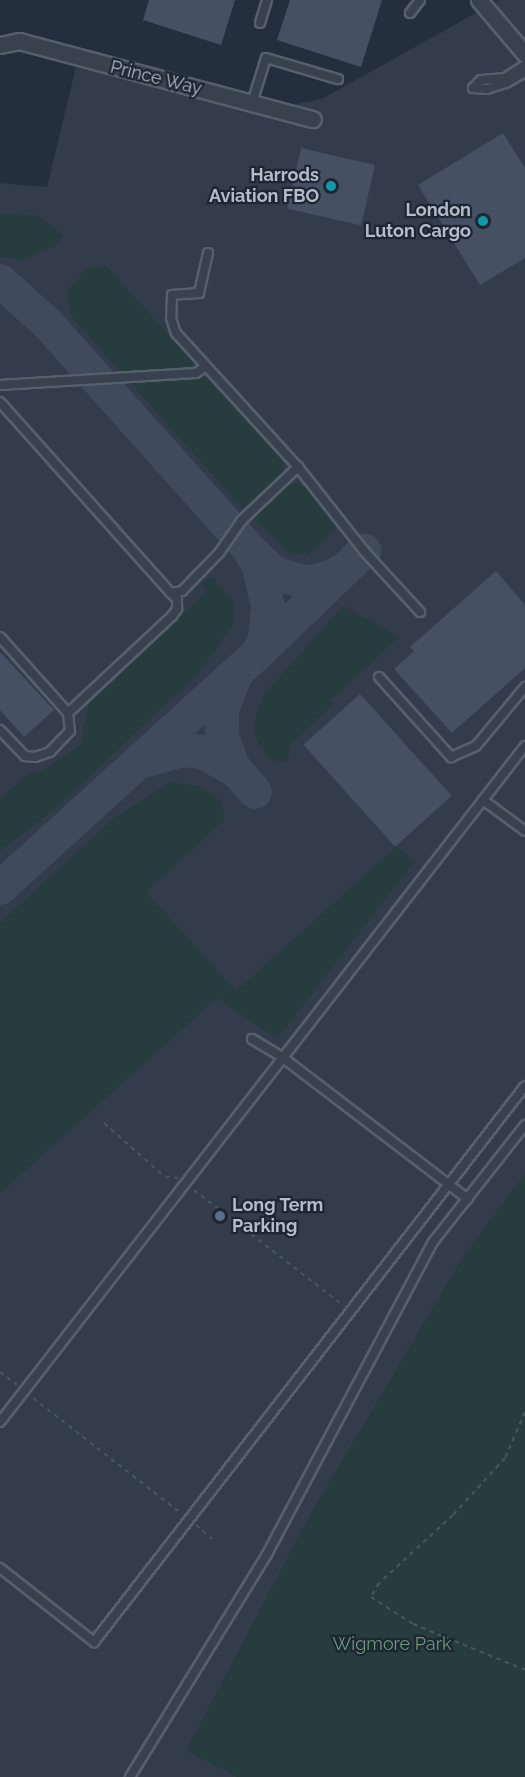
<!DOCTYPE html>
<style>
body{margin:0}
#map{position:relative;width:525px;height:1777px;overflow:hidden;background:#242f3e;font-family:Raleway,sans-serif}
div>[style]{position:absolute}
.airport>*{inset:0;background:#323c4b}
.green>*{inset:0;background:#263c3f}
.taxiway>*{height:34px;margin:-17px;padding:0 17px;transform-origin:17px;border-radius:17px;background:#3f4a5a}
.building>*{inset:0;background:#455162;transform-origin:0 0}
.path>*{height:2px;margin-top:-1px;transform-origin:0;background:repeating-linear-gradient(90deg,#44595c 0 4.5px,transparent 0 9px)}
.roads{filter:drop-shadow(2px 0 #565f6c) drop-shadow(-2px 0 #565f6c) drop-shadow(0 2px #565f6c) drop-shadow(0 -2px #565f6c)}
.service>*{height:8px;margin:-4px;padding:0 4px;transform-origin:4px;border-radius:4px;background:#38414e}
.minor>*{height:15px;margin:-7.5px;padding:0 7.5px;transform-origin:7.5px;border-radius:7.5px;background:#38414e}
.dots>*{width:16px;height:16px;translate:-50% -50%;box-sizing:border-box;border:3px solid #1d2633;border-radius:50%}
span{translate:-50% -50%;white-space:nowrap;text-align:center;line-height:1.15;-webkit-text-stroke:4.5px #1d2633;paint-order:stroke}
.street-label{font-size:18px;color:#b4bcc9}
.poi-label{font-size:18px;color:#b4bcc9;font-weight:700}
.right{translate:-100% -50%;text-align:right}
.left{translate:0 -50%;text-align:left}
.park-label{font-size:18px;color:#6b9a76}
</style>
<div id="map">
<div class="airport">
<div style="clip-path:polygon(499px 0,525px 0,525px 1174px,463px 1258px,312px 1512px,187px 1750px,238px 1777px,0 1777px,0 183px,47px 187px,76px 67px,267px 110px,322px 99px)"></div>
</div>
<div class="green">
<div style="clip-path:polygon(0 214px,39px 216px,63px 236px,59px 244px,21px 260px,0 256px)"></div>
<div style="clip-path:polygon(106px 266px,280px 457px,284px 468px,280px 479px,245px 511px,70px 315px,68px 291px,86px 269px)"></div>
<div style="clip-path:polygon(297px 483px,309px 488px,335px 528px,309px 554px,289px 553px,252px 516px,285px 485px)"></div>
<div style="clip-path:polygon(211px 577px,233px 601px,234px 623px,198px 674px,55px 809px,0 851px,0 799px,30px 772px,38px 773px,81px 745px,89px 702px,207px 591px,202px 584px)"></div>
<div style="clip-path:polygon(343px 606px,399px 637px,331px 699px,332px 705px,290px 745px,288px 760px,273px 761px,260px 747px,254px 731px,257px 711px,267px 691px)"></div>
<div style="clip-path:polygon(171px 782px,201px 787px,222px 802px,224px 820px,146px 892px,236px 991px,397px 846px,414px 862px,277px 1039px,217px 998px,0 1193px,0 923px,114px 818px)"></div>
<div style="clip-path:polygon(525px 1174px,525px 1777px,238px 1777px,187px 1751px,312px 1512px,463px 1258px)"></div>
</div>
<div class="taxiway">
<div style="left:0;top:281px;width:63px;rotate:41.8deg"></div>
<div style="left:47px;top:323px;width:303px;rotate:48.2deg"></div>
<div style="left:249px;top:549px;width:21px;rotate:61deg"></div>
<div style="left:259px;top:567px;width:40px;rotate:77deg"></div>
<div style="left:268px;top:606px;width:34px;rotate:95deg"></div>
<div style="left:265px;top:640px;width:16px;rotate:120deg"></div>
<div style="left:251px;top:551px;width:32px;rotate:44deg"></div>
<div style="left:274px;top:573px;width:34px;rotate:17deg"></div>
<div style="left:306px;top:583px;width:27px;rotate:-13deg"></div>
<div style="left:332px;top:577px;width:13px;rotate:-32deg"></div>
<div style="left:235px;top:676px;width:36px;rotate:111deg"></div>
<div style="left:222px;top:710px;width:26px;rotate:90deg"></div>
<div style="left:222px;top:736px;width:32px;rotate:70deg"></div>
<div style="left:233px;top:766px;width:34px;rotate:50deg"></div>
<div style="left:143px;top:761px;width:41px;rotate:-15.4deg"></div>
<div style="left:183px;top:750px;width:20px;rotate:6deg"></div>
<div style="left:203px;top:752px;width:38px;rotate:30deg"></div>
<div style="left:0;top:888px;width:348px;rotate:-42.3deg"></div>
<div style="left:257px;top:654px;width:149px;rotate:-43.9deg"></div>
</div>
<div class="building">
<div style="clip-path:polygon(149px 0,235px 0,221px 45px,143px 20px)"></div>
<div style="clip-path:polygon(290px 0,382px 0,361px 67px,277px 40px)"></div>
<div style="clip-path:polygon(503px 133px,525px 168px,525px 258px,480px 285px,418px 185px)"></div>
<div style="left:301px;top:148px;width:76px;height:62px;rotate:13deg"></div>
<div style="clip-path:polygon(496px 571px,525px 605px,525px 668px,452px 733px,394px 669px,414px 651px,410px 647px)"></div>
<div style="clip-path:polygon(0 652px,54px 710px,24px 737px,0 710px)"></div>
<div style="left:360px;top:694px;width:137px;height:76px;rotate:48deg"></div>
</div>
<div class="path">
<div style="left:104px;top:1123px;width:81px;rotate:41.5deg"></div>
<div style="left:165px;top:1177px;width:13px;rotate:4deg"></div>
<div style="left:194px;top:1190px;width:190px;rotate:37.7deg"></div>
<div style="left:0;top:1372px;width:21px;rotate:37deg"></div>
<div style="left:33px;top:1398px;width:189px;rotate:37.9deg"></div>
<div style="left:525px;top:1412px;width:50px;rotate:113.5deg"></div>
<div style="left:505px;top:1458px;width:77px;rotate:132.4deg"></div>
<div style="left:453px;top:1515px;width:100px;rotate:137.4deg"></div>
<div style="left:379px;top:1583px;width:16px;rotate:120deg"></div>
<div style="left:371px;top:1597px;width:50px;rotate:32.7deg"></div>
<div style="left:413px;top:1624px;width:121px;rotate:22.3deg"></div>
<div style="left:196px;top:1525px;width:21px;rotate:41deg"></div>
</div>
<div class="roads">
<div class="service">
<div style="left:410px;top:13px;width:16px;rotate:-52deg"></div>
<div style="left:260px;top:23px;width:24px;rotate:-73deg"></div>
<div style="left:473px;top:88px;width:11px;rotate:-45deg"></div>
<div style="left:481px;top:80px;width:24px;rotate:-5deg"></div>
<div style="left:505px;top:78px;width:24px;rotate:-33deg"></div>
<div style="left:473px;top:88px;width:14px;rotate:4deg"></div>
<div style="left:487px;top:89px;width:20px;rotate:-18deg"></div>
<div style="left:506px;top:83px;width:22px;rotate:-30deg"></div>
<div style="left:252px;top:103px;width:47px;rotate:-72.7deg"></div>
<div style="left:266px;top:58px;width:75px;rotate:16.3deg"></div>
<div style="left:208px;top:253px;width:41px;rotate:102.7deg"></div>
<div style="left:199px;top:293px;width:27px;rotate:176deg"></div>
<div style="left:172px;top:295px;width:23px;rotate:92deg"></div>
<div style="left:171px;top:318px;width:16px;rotate:72deg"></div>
<div style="left:176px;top:333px;width:181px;rotate:47.7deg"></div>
<div style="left:298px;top:467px;width:107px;rotate:51.8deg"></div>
<div style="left:364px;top:551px;width:83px;rotate:47.4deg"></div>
<div style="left:0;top:385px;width:196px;rotate:-3.5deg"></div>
<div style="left:196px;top:373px;width:12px;rotate:-35deg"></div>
<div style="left:0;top:402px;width:256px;rotate:48.2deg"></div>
<div style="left:171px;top:593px;width:11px;rotate:-10deg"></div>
<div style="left:182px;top:591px;width:53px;rotate:-45.8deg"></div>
<div style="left:219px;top:553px;width:39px;rotate:-55deg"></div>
<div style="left:241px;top:521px;width:79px;rotate:-43.5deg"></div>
<div style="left:0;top:637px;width:102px;rotate:48.2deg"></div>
<div style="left:68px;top:713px;width:18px;rotate:84deg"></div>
<div style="left:70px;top:731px;width:29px;rotate:134deg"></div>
<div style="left:50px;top:752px;width:16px;rotate:162deg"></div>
<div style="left:35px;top:757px;width:10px;rotate:-174deg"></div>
<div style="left:25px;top:756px;width:36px;rotate:-134deg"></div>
<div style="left:379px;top:677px;width:108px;rotate:48deg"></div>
<div style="left:451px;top:757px;width:27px;rotate:-24deg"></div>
<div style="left:476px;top:746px;width:77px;rotate:-50.3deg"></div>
<div style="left:68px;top:713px;width:142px;rotate:-43deg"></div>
<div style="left:172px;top:616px;width:9px;rotate:-54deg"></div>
<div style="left:177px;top:609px;width:10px;rotate:-90deg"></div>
<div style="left:177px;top:599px;width:8px;rotate:-135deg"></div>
<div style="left:483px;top:800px;width:52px;rotate:36.4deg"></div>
<div style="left:252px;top:1039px;width:35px;rotate:31deg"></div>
<div style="left:282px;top:1057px;width:234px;rotate:37.4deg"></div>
<div style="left:0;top:1422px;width:856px;rotate:-52.17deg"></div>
<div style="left:0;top:1568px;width:120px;rotate:38.2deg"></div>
<div style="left:94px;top:1642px;width:703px;rotate:-52.22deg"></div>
<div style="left:130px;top:1777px;width:262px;rotate:-58.4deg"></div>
<div style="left:267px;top:1554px;width:353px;rotate:-62deg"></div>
<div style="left:433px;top:1242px;width:149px;rotate:-51.8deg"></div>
</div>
<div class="minor">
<div style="left:479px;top:0;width:71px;rotate:49.6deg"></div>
<div style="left:0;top:45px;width:19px;rotate:-12deg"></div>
<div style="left:19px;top:41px;width:304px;rotate:14.9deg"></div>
</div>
</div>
<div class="dots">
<div style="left:331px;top:186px;background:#0f9aa8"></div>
<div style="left:483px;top:221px;background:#0f9aa8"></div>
<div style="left:220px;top:1216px;background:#5c6f8a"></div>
</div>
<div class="street-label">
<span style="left:156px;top:78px;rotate:14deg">Prince Way</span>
</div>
<div class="poi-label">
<span class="right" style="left:319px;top:186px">Harrods<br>Aviation FBO</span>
<span class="right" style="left:471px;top:221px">London<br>Luton Cargo</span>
<span class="left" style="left:232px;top:1216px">Long Term<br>Parking</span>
</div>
<div class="park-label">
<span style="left:392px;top:1644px">Wigmore Park</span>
</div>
</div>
